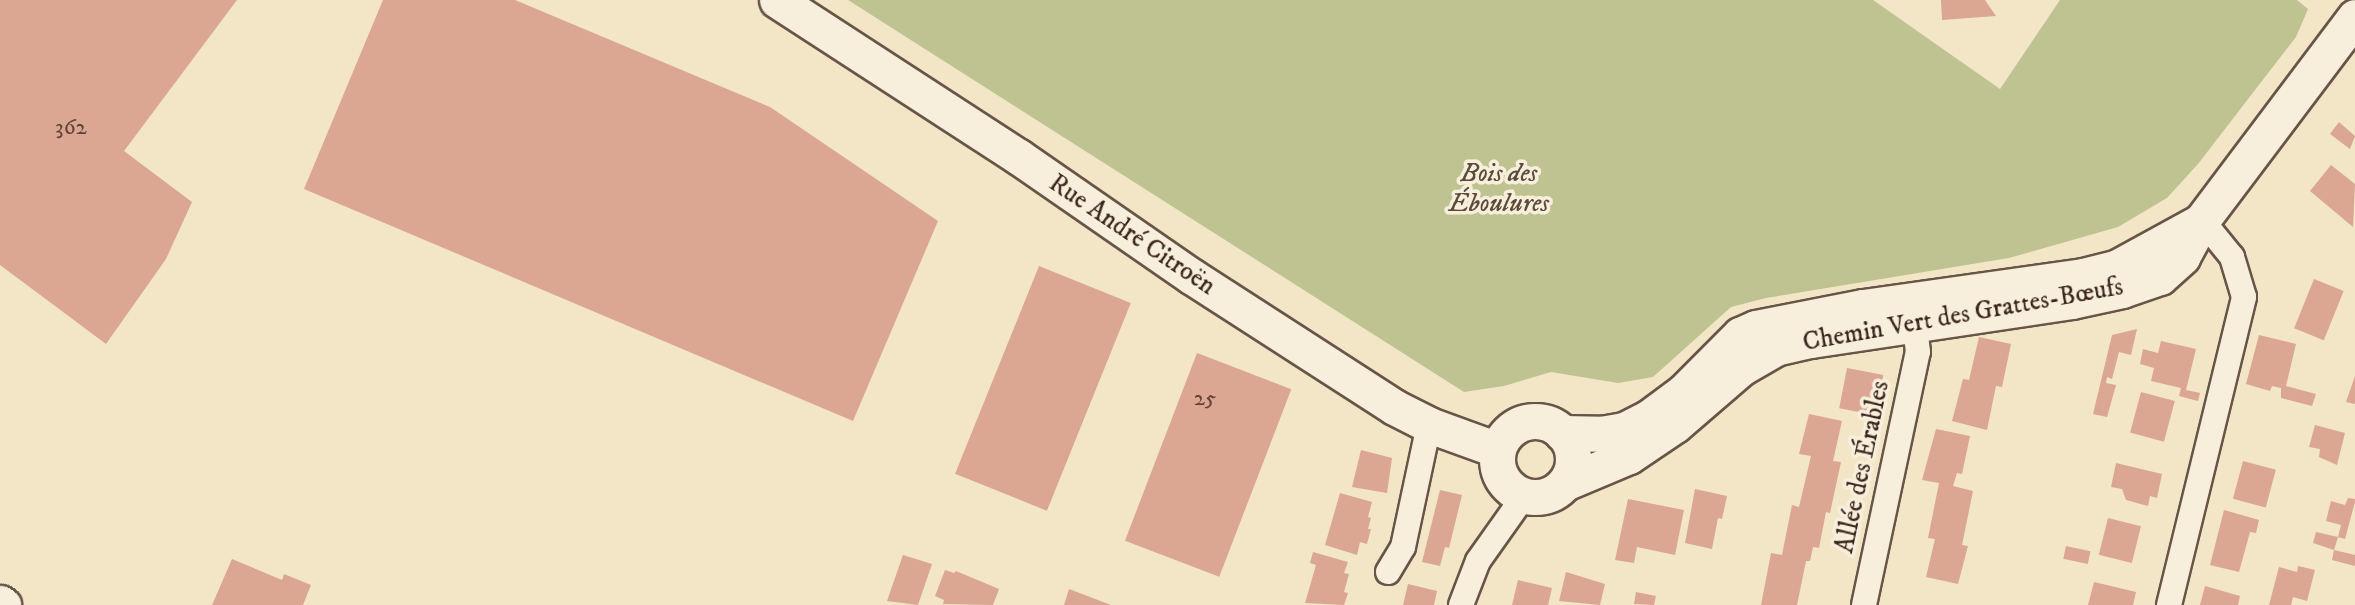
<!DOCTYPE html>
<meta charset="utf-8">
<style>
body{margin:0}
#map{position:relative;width:2355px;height:605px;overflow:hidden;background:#f2e6c7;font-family:"IM FELL DW Pica",serif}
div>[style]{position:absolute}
.green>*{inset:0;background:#bfc392}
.building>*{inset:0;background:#dba692;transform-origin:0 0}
.roads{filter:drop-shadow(2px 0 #685548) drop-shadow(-2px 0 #685548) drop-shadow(0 2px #685548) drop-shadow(0 -2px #685548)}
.minor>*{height:24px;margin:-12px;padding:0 12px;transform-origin:12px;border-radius:12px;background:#f7efdb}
.secondary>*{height:35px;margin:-17.5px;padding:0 17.5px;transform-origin:17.5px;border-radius:17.5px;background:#f7efdb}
.secondary>.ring{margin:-17.5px;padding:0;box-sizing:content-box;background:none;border:35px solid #f7efdb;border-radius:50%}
span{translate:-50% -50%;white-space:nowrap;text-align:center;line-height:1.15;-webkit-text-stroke:7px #f7efdb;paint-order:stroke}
.number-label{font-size:23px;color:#62453a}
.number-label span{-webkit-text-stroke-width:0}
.park-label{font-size:26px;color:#5b4c3a;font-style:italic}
.street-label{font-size:26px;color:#3a251d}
</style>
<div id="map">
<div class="green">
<div style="clip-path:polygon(848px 0,1873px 0,2000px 89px,2060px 0,2297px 0,2308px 9px,2296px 37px,2198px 164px,2167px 198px,2118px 227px,2009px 258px,1766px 298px,1731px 307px,1653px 377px,1618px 383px,1551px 372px,1504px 386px,1464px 392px)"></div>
</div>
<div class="building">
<div style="clip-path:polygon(0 0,237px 0,124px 151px,192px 202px,166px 259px,106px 344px,0 265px)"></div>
<div style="clip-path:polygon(383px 0,515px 0,770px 107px,938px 221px,853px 421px,304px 189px)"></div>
<div style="clip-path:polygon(1941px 0,1985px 0,1996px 16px,1942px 20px)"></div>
<div style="clip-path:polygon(2339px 122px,2355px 136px,2350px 149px,2330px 134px)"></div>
<div style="clip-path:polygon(2331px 165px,2355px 184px,2353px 227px,2310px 191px)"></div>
<div style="left:1039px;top:266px;width:99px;height:224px;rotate:22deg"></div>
<div style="left:2314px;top:279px;width:32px;height:53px;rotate:22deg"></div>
<div style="clip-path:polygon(2137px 329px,2131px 355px,2119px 352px,2112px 379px,2107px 377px,2106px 383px,2116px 385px,2107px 417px,2093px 414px,2112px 335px)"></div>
<div style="clip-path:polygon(2259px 335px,2296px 344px,2286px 386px,2316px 394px,2312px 406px,2281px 398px,2281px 388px,2272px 386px,2270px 391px,2246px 384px)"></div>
<div style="clip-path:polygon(1979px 337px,2011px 344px,2002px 387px,1996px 386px,1987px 430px,1952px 421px,1963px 379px,1969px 380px)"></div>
<div style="clip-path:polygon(2161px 341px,2196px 349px,2186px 390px,2200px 393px,2198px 401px,2179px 396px,2181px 388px,2151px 381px,2154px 368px,2140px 364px,2143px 349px,2158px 353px)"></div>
<div style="left:1197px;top:353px;width:101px;height:201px;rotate:21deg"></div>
<div style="left:1847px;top:368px;width:37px;height:41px;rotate:11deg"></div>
<div style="clip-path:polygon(2355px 376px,2355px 404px,2346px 402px)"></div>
<div style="left:2141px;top:392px;width:35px;height:42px;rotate:15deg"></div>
<div style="clip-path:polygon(1809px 414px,1842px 421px,1833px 461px,1841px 462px,1830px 513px,1826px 512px,1819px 548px,1813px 547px,1810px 561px,1806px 561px,1797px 605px,1761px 605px,1771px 553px,1782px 555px,1792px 505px,1799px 507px,1811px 456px,1799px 454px)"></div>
<div style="clip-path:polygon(2315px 425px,2345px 433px,2337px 465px,2319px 457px,2320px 449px,2309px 447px)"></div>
<div style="clip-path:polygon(1936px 429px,1970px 436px,1962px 474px,1957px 473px,1953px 486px,1973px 491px,1962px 545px,1968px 546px,1958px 584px,1926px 577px,1935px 539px,1928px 538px,1939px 483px,1922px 480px)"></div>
<div style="clip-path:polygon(1361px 450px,1392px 458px,1387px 493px,1352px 487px)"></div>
<div style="left:2243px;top:461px;width:34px;height:39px;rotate:15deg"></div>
<div style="clip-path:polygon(2116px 463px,2162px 474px,2157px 498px,2150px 496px,2148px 506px,2126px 500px,2122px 489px,2111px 487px)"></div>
<div style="clip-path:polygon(1695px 489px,1727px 496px,1722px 519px,1718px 518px,1712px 549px,1685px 543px)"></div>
<div style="clip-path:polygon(1440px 490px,1462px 495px,1449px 548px,1445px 547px,1440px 566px,1422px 562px)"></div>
<div style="clip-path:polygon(1340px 493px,1372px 502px,1368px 517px,1371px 518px,1368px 529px,1371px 529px,1367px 544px,1360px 542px,1357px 555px,1325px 545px)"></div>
<div style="clip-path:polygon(2348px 498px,2355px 499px,2355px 502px,2345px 539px,2338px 537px,2341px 525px,2326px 521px,2331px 501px,2345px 505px)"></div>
<div style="clip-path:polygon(1628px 499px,1684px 510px,1675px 555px,1637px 547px,1634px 563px,1615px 560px)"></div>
<div style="clip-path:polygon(2224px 510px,2259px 520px,2256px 533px,2250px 532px,2239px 572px,2210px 565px)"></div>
<div style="left:2108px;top:518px;width:34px;height:38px;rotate:14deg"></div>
<div style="clip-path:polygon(2316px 532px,2338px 537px,2334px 550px,2313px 543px)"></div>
<div style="left:2066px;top:546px;width:25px;height:13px;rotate:12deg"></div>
<div style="clip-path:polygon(2334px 550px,2355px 555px,2355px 566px,2332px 560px)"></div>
<div style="clip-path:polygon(1313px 552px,1348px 562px,1344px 573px,1349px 574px,1344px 592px,1348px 593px,1344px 605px,1305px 603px,1316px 565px,1310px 563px)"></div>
<div style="clip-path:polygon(903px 555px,932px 564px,918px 605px,887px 601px)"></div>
<div style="clip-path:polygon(232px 559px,282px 580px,284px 574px,311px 585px,303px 605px,212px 605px)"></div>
<div style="clip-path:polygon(2298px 566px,2315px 570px,2307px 601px,2293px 597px,2291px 605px,2269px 605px,2279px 567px,2297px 572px)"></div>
<div style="clip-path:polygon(945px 570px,954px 573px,956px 571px,999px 589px,993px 605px,943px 604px,944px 600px,935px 596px)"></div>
<div style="clip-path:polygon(1566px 572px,1605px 584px,1600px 605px,1559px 601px)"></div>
<div style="clip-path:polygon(1518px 580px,1552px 588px,1548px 605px,1512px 605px)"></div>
<div style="clip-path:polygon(2094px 582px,2136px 592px,2133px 605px,2088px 605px)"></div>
<div style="clip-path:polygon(1408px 584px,1437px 591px,1434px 605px,1403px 605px)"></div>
<div style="clip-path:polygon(2205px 586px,2240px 596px,2238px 605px,2200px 605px)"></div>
<div style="clip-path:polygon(1069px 589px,1111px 605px,1064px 605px)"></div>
<div style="clip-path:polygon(1636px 592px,1656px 596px,1654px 605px,1634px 604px)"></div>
</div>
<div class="roads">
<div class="minor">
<div style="left:1388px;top:572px;width:29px;rotate:-59deg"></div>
<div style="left:1403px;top:547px;width:125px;rotate:-78deg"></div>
<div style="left:1461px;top:605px;width:47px;rotate:-68.9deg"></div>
<div style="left:1478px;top:561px;width:80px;rotate:-54.7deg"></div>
<div style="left:1864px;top:605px;width:259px;rotate:-78deg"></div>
<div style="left:1918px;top:352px;width:41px;rotate:-97deg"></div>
<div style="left:2169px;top:605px;width:317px;rotate:-76.3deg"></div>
<div style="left:2244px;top:297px;width:42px;rotate:-106.7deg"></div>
<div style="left:2232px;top:257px;width:48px;rotate:-129deg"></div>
</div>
<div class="secondary">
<div style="left:777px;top:0;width:288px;rotate:33deg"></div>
<div style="left:1019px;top:157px;width:209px;rotate:34.7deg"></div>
<div style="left:1191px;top:276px;width:242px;rotate:32.8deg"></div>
<div style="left:1394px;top:407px;width:39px;rotate:27deg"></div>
<div style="left:1429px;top:425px;width:73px;rotate:19.9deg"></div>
<div class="ring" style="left:1497px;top:421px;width:41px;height:41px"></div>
<div style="left:1562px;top:433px;width:39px;rotate:1deg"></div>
<div style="left:1601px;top:434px;width:23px;rotate:-10deg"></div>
<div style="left:1624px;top:430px;width:27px;rotate:-27deg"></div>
<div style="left:1648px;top:418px;width:44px;rotate:-36.6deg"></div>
<div style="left:1683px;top:392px;width:81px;rotate:-45deg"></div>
<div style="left:1740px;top:335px;width:17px;rotate:-24deg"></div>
<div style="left:1756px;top:328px;width:109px;rotate:-11.1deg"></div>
<div style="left:1863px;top:307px;width:222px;rotate:-8deg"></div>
<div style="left:2083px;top:276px;width:34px;rotate:-14deg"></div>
<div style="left:2116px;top:268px;width:91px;rotate:-28.8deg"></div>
<div style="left:1565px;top:483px;width:69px;rotate:-22.9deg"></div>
<div style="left:1629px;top:456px;width:55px;rotate:-34deg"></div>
<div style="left:1675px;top:425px;width:87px;rotate:-40.8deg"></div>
<div style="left:1741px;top:368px;width:39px;rotate:-30deg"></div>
<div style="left:1775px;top:348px;width:37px;rotate:-13deg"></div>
<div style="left:1811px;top:340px;width:264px;rotate:-8.5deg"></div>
<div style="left:2072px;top:301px;width:51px;rotate:-12.4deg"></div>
<div style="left:2122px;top:290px;width:40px;rotate:-18.9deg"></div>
<div style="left:2160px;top:277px;width:30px;rotate:-42deg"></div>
<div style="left:2182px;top:257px;width:42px;rotate:-61.6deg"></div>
<div style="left:2202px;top:220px;width:254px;rotate:-53deg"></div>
<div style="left:0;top:603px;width:4px;rotate:34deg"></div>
</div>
</div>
<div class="number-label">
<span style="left:71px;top:128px">362</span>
<span style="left:1205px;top:399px">25</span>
</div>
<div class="park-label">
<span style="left:1499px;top:189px">Bois des<br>Éboulures</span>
</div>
<div class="street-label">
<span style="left:1132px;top:235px;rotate:34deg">Rue André Citroën</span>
<span style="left:1963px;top:315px;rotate:-10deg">Chemin Vert des Grattes-Bœufs</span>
<span style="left:1863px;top:467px;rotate:-78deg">Allée des Érables</span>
</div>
</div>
